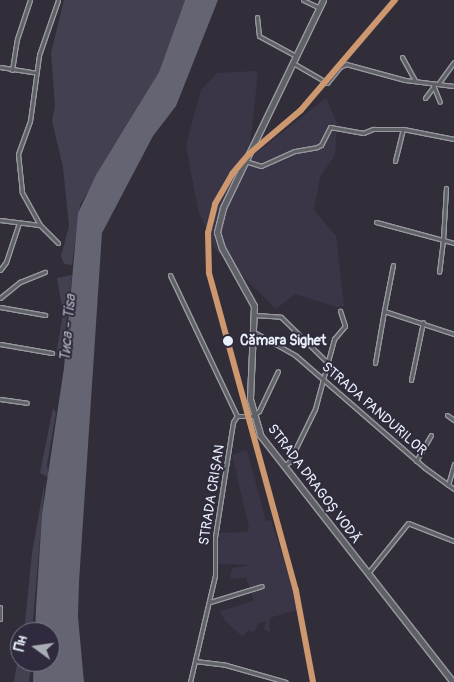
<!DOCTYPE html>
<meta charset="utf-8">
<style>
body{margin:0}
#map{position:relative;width:454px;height:682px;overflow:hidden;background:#312e39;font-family:Pangolin,sans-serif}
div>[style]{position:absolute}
.built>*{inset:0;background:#3a3647}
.green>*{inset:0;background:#434151}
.water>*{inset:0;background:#646472}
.roads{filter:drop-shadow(1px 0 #98999f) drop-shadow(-1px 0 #98999f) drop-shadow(0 1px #98999f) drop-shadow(0 -1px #98999f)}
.minor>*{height:3px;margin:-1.5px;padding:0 1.5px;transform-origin:1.5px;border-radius:1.5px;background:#606067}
.primary>*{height:5px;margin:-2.5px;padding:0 2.5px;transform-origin:2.5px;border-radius:2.5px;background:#606067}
.rail-1>*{height:6px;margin:-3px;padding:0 3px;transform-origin:3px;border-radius:3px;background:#cd976f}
.dots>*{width:14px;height:14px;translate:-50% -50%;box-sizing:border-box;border:2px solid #2f2a3d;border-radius:50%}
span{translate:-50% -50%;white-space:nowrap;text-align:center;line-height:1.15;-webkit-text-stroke:4px #2f2a3d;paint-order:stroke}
.stop-label{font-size:14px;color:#e8f1f8;font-weight:700}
.left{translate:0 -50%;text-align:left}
.street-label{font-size:14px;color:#e8f1f8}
.water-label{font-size:15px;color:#afb4be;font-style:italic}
.north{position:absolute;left:10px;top:622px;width:50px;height:50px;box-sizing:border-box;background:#2f2a3d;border:1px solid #797a88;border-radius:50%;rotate:284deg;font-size:14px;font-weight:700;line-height:20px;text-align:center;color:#e8f1f8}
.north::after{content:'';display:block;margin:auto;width:18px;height:22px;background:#a8adb5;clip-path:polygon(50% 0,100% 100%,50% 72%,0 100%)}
</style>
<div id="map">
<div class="built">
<div style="clip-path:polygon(258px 71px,250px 146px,255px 154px,326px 98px,337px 123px,335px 155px,320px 177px,314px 210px,336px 236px,344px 306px,336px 307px,295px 294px,276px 309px,215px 249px,198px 210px,186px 145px,201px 90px,217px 73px)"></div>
<div style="clip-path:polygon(247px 450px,266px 521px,271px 520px,288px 574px,297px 610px,269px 618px,270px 632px,264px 630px,266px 621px,258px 624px,254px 633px,248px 630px,243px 637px,225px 621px,220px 611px,254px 601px,246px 578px,230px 579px,232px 568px,252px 565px,217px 564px,217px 533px,247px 532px,249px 527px,232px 455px)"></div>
</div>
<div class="green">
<div style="clip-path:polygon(64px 0,185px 0,159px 72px,80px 205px,72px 265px,64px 264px,61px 256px,69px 226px,63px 167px,52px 121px,55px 106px,51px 53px)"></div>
<div style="clip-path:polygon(72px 275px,63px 351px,56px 356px,63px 313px,57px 278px)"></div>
<div style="clip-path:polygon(53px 408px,56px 413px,47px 465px,49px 478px,40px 473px)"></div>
<div style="clip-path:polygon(45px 480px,32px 632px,24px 632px,32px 553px)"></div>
<div style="clip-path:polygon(20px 644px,20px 662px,31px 662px,29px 682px,14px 682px)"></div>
</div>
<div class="water">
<div style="clip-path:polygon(185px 0,218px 0,176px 106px,153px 136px,102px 233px,79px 582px,78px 617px,84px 682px,33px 682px,34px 662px,50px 662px,50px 632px,35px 632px,36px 608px,42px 514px,64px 368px,78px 213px,96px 175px,159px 72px)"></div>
</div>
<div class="roads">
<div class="minor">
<div style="left:303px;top:0;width:19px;rotate:25deg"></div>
<div style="left:257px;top:17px;width:19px;rotate:84deg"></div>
<div style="left:259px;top:36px;width:42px;rotate:28.4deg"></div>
<div style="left:402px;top:57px;width:26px;rotate:61deg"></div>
<div style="left:293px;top:63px;width:39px;rotate:30deg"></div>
<div style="left:327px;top:83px;width:21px;rotate:-51deg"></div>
<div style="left:340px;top:67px;width:7px;rotate:-27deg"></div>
<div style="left:346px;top:64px;width:61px;rotate:15.2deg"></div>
<div style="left:405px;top:80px;width:49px;rotate:7deg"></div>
<div style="left:0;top:67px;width:36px;rotate:9deg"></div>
<div style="left:12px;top:70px;width:31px;rotate:-81deg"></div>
<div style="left:17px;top:39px;width:41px;rotate:-71.6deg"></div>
<div style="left:438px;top:84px;width:27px;rotate:-54deg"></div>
<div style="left:433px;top:85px;width:18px;rotate:68deg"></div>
<div style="left:425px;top:98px;width:15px;rotate:-53deg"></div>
<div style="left:245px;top:161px;width:17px;rotate:17deg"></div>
<div style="left:261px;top:166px;width:37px;rotate:-24deg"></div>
<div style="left:295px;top:151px;width:22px;rotate:-10deg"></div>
<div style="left:317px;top:147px;width:4px;rotate:-27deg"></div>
<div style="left:321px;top:145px;width:20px;rotate:-63deg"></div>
<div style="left:330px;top:127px;width:34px;rotate:10deg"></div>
<div style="left:363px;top:133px;width:11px;rotate:-22deg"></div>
<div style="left:373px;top:129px;width:30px"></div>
<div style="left:403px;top:129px;width:52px;rotate:11.1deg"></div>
<div style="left:395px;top:161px;width:33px;rotate:-76deg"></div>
<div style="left:446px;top:188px;width:52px;rotate:93.3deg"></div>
<div style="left:443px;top:240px;width:11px;rotate:15deg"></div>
<div style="left:0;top:220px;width:40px;rotate:7.1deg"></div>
<div style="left:376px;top:222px;width:69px;rotate:15deg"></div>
<div style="left:443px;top:240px;width:32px;rotate:97deg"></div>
<div style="left:58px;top:243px;width:25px;rotate:-135deg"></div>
<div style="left:40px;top:225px;width:38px;rotate:-119deg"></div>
<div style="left:22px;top:192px;width:38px;rotate:-96deg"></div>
<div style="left:18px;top:154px;width:35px;rotate:-70deg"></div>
<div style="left:30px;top:121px;width:67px;rotate:-82.2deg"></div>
<div style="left:39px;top:55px;width:58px;rotate:-70.9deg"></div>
<div style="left:393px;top:265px;width:47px;rotate:101.1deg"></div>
<div style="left:384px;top:311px;width:74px;rotate:18.2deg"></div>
<div style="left:0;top:270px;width:10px;rotate:-53deg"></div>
<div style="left:6px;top:262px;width:41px;rotate:-71.6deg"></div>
<div style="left:170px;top:275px;width:156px;rotate:64.6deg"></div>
<div style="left:0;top:298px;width:26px;rotate:-39deg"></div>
<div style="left:20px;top:282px;width:27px;rotate:-22deg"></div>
<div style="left:0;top:307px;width:46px;rotate:10.1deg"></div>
<div style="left:255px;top:315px;width:26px;rotate:4deg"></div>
<div style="left:281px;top:317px;width:81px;rotate:44.5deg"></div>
<div style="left:254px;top:332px;width:47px;rotate:29.3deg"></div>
<div style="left:295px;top:355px;width:172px;rotate:41deg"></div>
<div style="left:425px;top:468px;width:36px;rotate:36deg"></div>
<div style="left:0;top:344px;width:53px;rotate:9.8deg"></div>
<div style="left:375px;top:363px;width:53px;rotate:-80.2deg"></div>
<div style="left:411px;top:380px;width:59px;rotate:-78.3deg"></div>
<div style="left:0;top:399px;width:27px;rotate:8deg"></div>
<div style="left:447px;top:415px;width:9px;rotate:36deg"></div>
<div style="left:416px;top:461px;width:30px;rotate:-60deg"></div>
<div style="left:284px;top:465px;width:6px;rotate:-31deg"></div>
<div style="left:289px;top:462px;width:59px;rotate:-63.9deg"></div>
<div style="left:315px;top:409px;width:73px;rotate:-74.8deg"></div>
<div style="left:334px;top:339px;width:17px;rotate:-50deg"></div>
<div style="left:345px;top:326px;width:16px;rotate:-108deg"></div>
<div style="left:448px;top:485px;width:22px;rotate:-74deg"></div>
<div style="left:368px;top:573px;width:64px;rotate:-51.3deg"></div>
<div style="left:408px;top:523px;width:49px;rotate:21.4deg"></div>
<div style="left:210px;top:602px;width:54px;rotate:-17.1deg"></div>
<div style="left:0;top:607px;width:12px;rotate:90deg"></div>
<div style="left:195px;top:661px;width:31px;rotate:7deg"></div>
<div style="left:226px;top:665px;width:62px;rotate:15.8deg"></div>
<div style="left:190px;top:682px;width:110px;rotate:-76.8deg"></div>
<div style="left:215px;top:575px;width:38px;rotate:-90deg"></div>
<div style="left:215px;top:537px;width:116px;rotate:-81.1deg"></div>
<div style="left:233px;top:422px;width:7px;rotate:-56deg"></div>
<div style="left:237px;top:416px;width:16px"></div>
<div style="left:253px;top:416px;width:8px;rotate:-40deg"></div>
<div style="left:259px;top:411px;width:44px;rotate:-64.6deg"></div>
</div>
<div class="primary">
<div style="left:323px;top:0;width:231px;rotate:115.7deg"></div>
<div style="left:223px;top:208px;width:25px;rotate:104deg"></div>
<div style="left:217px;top:232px;width:17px;rotate:73deg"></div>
<div style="left:222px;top:248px;width:66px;rotate:61.1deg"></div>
<div style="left:254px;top:306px;width:93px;rotate:92.5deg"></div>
<div style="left:250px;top:399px;width:37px;rotate:74deg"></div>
<div style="left:260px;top:435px;width:313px;rotate:52deg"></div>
</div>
</div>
<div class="rail-1">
<div style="left:313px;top:682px;width:93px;rotate:-100.6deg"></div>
<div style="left:296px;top:591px;width:330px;rotate:-105.3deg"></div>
<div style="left:209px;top:273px;width:40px;rotate:-91.4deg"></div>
<div style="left:208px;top:233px;width:30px;rotate:-76deg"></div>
<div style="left:215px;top:204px;width:34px;rotate:-60deg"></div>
<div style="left:232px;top:174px;width:26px;rotate:-50deg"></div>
<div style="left:249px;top:154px;width:68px;rotate:-40.2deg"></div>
<div style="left:301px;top:110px;width:145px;rotate:-49.5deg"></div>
</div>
<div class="dots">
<div style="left:228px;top:341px;background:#e8f1f8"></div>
</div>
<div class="stop-label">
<span class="left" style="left:240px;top:341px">Cămara Sighet</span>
</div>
<div class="street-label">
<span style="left:374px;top:409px;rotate:41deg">STRADA PANDURILOR</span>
<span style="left:314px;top:484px;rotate:53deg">STRADA DRAGOȘ VODĂ</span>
<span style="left:212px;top:495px;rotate:-81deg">STRADA CRIȘAN</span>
</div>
<div class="water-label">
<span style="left:68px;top:328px;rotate:-85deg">Тиса - Tisa</span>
</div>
<div class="north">Пн</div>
</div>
